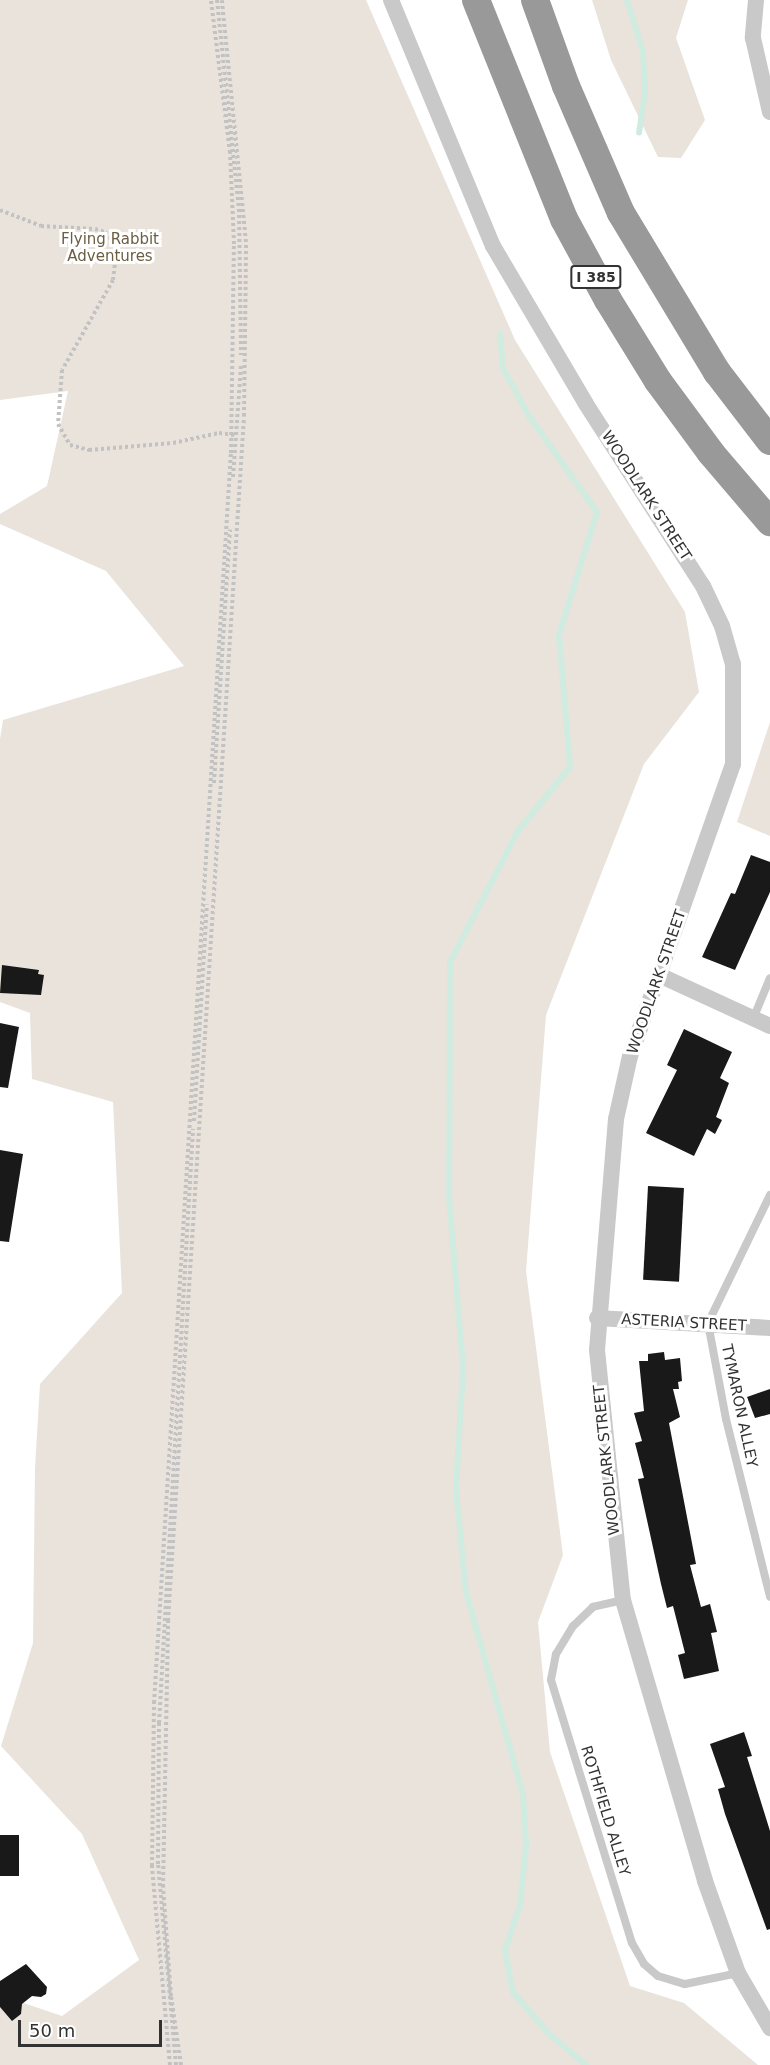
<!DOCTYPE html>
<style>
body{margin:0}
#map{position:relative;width:770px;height:2065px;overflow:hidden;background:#fff;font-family:"DejaVu Sans",sans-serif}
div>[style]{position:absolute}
.green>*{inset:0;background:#e9e3dc}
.stream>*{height:6px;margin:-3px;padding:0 3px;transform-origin:3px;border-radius:3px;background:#d0ebdf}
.building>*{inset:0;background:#191919;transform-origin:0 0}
.path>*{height:4px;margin-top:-2px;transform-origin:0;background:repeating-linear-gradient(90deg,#c2c2c2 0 3px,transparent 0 6px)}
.service>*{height:8px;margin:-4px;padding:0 4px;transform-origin:4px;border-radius:4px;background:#c9c9c9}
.minor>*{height:16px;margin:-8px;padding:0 8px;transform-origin:8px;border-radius:8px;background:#c9c9c9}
.motorway>*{height:28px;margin:-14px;padding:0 14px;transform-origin:14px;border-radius:14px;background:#999}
span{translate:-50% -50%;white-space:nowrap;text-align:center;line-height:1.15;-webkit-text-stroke:6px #fff;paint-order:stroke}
.shield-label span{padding:2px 4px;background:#fff;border:2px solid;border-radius:4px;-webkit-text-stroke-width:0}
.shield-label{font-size:14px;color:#323232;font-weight:700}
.park-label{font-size:15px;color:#6b5e42}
.street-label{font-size:15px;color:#323232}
.scale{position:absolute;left:18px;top:2020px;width:144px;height:27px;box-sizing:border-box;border:3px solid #323232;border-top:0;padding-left:8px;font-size:18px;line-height:21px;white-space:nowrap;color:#323232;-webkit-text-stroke:4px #fff;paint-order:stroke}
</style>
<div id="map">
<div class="green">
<div style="clip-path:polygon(0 0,366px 0,515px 340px,685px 612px,699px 692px,644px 764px,546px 1015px,526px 1271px,563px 1555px,538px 1622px,550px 1752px,630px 1986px,684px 2003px,758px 2065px,0 2065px,0 1995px,62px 2016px,139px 1960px,82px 1834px,1px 1746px,33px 1643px,35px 1468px,40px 1384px,122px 1293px,113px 1102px,32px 1079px,30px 1013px,0 1002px,0 739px,3px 720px,184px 666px,106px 571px,0 524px,0 514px,47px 486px,68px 391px,0 400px)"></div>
<div style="clip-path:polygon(592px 0,688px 0,676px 38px,705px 120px,681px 158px,658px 157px,611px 60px)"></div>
<div style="clip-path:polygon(770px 722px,770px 836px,737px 822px)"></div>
</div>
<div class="stream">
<div style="left:627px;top:0;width:54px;rotate:72.9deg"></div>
<div style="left:643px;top:52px;width:40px;rotate:87.1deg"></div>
<div style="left:645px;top:92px;width:41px;rotate:98.3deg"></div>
<div style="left:500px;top:334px;width:34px;rotate:85deg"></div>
<div style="left:503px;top:368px;width:55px;rotate:61.6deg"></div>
<div style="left:529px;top:416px;width:118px;rotate:54.7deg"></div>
<div style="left:597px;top:512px;width:129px;rotate:107.2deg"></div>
<div style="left:559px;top:635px;width:132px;rotate:85.2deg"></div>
<div style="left:570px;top:767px;width:82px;rotate:129.1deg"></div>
<div style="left:518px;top:831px;width:148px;rotate:117.4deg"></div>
<div style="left:450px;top:962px;width:235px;rotate:90.2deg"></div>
<div style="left:449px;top:1197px;width:172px;rotate:85.3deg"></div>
<div style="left:463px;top:1368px;width:121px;rotate:93.3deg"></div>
<div style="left:456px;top:1489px;width:103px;rotate:84.5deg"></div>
<div style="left:466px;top:1592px;width:211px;rotate:74.3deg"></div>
<div style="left:523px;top:1795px;width:51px;rotate:86.6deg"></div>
<div style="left:526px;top:1846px;width:59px;rotate:95.8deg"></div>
<div style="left:520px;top:1905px;width:48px;rotate:108.1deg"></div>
<div style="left:505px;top:1951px;width:42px;rotate:79deg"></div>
<div style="left:513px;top:1992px;width:54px;rotate:49.5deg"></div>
<div style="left:548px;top:2033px;width:50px;rotate:40.1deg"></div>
</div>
<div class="building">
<div style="clip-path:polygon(751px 855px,770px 862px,770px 892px,735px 970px,702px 957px,731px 893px,735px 894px)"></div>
<div style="clip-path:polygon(2px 965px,39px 970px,38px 974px,44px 975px,41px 995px,0 993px)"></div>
<div style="clip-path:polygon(0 1023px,19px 1027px,8px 1088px,0 1087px)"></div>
<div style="clip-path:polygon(684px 1029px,732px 1052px,720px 1078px,729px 1083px,716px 1117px,722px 1120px,715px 1134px,707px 1129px,694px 1156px,646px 1133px,677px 1070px,667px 1065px)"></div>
<div style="clip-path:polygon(0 1150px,23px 1154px,9px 1242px,0 1241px)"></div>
<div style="left:648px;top:1186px;width:36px;height:94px;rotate:3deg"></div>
<div style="clip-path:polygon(664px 1352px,665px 1360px,680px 1358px,682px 1381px,678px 1382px,679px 1389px,673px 1389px,680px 1417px,669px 1423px,696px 1564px,690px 1565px,701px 1607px,710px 1604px,717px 1632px,711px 1633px,719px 1671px,684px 1679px,678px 1655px,685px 1653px,673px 1606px,667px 1608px,661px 1584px,638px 1479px,644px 1478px,635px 1443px,642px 1441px,634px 1413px,644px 1411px,639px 1361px,648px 1361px,648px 1354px)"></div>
<div style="clip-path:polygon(770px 1389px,770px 1414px,755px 1418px,747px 1397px)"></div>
<div style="clip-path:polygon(744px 1732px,752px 1756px,747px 1757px,770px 1831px,770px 1929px,767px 1930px,725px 1814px,718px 1789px,725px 1787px,710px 1744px)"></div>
<div style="left:0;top:1835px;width:19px;height:41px"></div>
<div style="clip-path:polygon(26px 1964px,47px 1987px,46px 1994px,41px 1997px,32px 1996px,22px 2004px,21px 2014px,12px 2021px,0 2007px,0 1981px)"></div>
</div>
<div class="path">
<div style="left:217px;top:0;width:210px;rotate:84deg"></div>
<div style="left:239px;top:209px;width:146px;rotate:89.2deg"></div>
<div style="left:0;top:210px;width:44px;rotate:21.3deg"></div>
<div style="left:41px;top:226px;width:54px;rotate:3.2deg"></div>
<div style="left:95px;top:229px;width:10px;rotate:17deg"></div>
<div style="left:105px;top:232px;width:19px;rotate:51deg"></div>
<div style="left:117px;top:247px;width:33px;rotate:97deg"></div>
<div style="left:113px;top:280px;width:103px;rotate:119.5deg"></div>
<div style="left:62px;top:370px;width:54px;rotate:94.2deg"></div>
<div style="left:58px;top:424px;width:24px;rotate:60deg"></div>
<div style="left:70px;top:445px;width:20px;rotate:15deg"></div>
<div style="left:89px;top:450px;width:84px;rotate:-4.8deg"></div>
<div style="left:173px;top:443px;width:47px;rotate:-12.3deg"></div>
<div style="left:219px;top:433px;width:16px;rotate:7deg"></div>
<div style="left:233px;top:477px;width:112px;rotate:-85.9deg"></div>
<div style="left:214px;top:783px;width:254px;rotate:-86.4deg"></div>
<div style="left:194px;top:1121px;width:217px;rotate:-86.6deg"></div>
<div style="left:170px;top:2065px;width:200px;rotate:-95.2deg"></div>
<div style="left:152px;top:1866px;width:163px;rotate:-89.3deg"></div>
<div style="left:154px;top:1703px;width:1252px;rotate:-86.48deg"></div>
<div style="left:231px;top:453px;width:209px;rotate:-89.2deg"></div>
<div style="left:234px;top:244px;width:91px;rotate:-92.5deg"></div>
<div style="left:230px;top:153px;width:154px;rotate:-97.1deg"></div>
<div style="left:176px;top:2065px;width:202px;rotate:-95.1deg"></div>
<div style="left:158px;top:1864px;width:141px;rotate:-89.6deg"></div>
<div style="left:159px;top:1723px;width:595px;rotate:-86.72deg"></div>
<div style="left:181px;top:2065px;width:70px;rotate:-98.2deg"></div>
<div style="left:171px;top:1996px;width:109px;rotate:-94.2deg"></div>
<div style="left:163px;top:1887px;width:266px;rotate:-88.9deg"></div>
<div style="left:168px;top:1621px;width:1207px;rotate:-86.39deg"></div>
<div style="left:244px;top:416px;width:174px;rotate:-89.3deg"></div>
<div style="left:246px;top:242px;width:243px;rotate:-95.7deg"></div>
</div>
<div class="service">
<div style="left:753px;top:1019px;width:44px;rotate:-67.5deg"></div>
<div style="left:770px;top:1195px;width:142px;rotate:115.8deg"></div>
<div style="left:708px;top:1323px;width:98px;rotate:79.4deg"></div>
<div style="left:726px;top:1419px;width:183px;rotate:76.1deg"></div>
<div style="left:623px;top:1600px;width:31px;rotate:167deg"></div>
<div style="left:593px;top:1607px;width:28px;rotate:136deg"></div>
<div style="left:573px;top:1626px;width:33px;rotate:121deg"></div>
<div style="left:556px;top:1654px;width:26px;rotate:101deg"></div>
<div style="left:551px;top:1680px;width:275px;rotate:72.9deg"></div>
<div style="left:632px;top:1943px;width:24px;rotate:60deg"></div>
<div style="left:644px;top:1964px;width:18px;rotate:41deg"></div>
<div style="left:658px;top:1976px;width:28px;rotate:17deg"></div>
<div style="left:685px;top:1984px;width:54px;rotate:-11.7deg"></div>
</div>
<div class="minor">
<div style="left:391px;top:0;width:266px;rotate:67.5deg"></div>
<div style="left:493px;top:246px;width:183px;rotate:59.5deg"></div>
<div style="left:586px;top:404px;width:216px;rotate:57.3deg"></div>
<div style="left:703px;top:586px;width:44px;rotate:64.6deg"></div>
<div style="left:722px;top:626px;width:40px;rotate:74deg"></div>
<div style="left:733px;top:664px;width:100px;rotate:90deg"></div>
<div style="left:733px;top:764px;width:310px;rotate:109.4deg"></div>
<div style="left:630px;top:1056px;width:65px;rotate:102.5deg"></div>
<div style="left:616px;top:1119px;width:232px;rotate:94.7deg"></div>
<div style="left:597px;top:1350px;width:251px;rotate:84.1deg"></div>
<div style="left:623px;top:1600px;width:293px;rotate:73.7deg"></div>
<div style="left:705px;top:1881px;width:98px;rotate:70.3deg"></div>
<div style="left:738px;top:1973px;width:64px;rotate:59.8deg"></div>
<div style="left:756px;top:0;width:38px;rotate:95deg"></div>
<div style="left:753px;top:38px;width:76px;rotate:77.1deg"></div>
<div style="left:659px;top:975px;width:122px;rotate:24.7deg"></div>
<div style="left:597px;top:1318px;width:173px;rotate:3.3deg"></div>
</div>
<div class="motorway">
<div style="left:476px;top:0;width:236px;rotate:68.1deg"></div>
<div style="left:564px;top:219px;width:92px;rotate:61.5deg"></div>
<div style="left:608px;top:300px;width:95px;rotate:58.3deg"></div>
<div style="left:658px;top:381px;width:89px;rotate:53.6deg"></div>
<div style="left:711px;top:453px;width:91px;rotate:49.5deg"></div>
<div style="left:535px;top:0;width:91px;rotate:70.2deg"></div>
<div style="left:566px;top:86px;width:138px;rotate:66.6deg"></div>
<div style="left:621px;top:213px;width:186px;rotate:58.9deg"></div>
<div style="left:717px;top:372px;width:87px;rotate:52.5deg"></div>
</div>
<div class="shield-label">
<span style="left:596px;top:277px">I 385</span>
</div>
<div class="park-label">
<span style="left:110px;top:248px">Flying Rabbit<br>Adventures</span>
</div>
<div class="street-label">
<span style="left:646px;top:496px;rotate:57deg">WOODLARK STREET</span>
<span style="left:657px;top:982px;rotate:-71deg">WOODLARK STREET</span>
<span style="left:684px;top:1323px;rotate:3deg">ASTERIA STREET</span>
<span style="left:739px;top:1406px;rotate:78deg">TYMARON ALLEY</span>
<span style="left:607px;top:1460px;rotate:-96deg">WOODLARK STREET</span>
<span style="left:605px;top:1811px;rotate:73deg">ROTHFIELD ALLEY</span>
</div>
<div class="scale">50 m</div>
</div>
